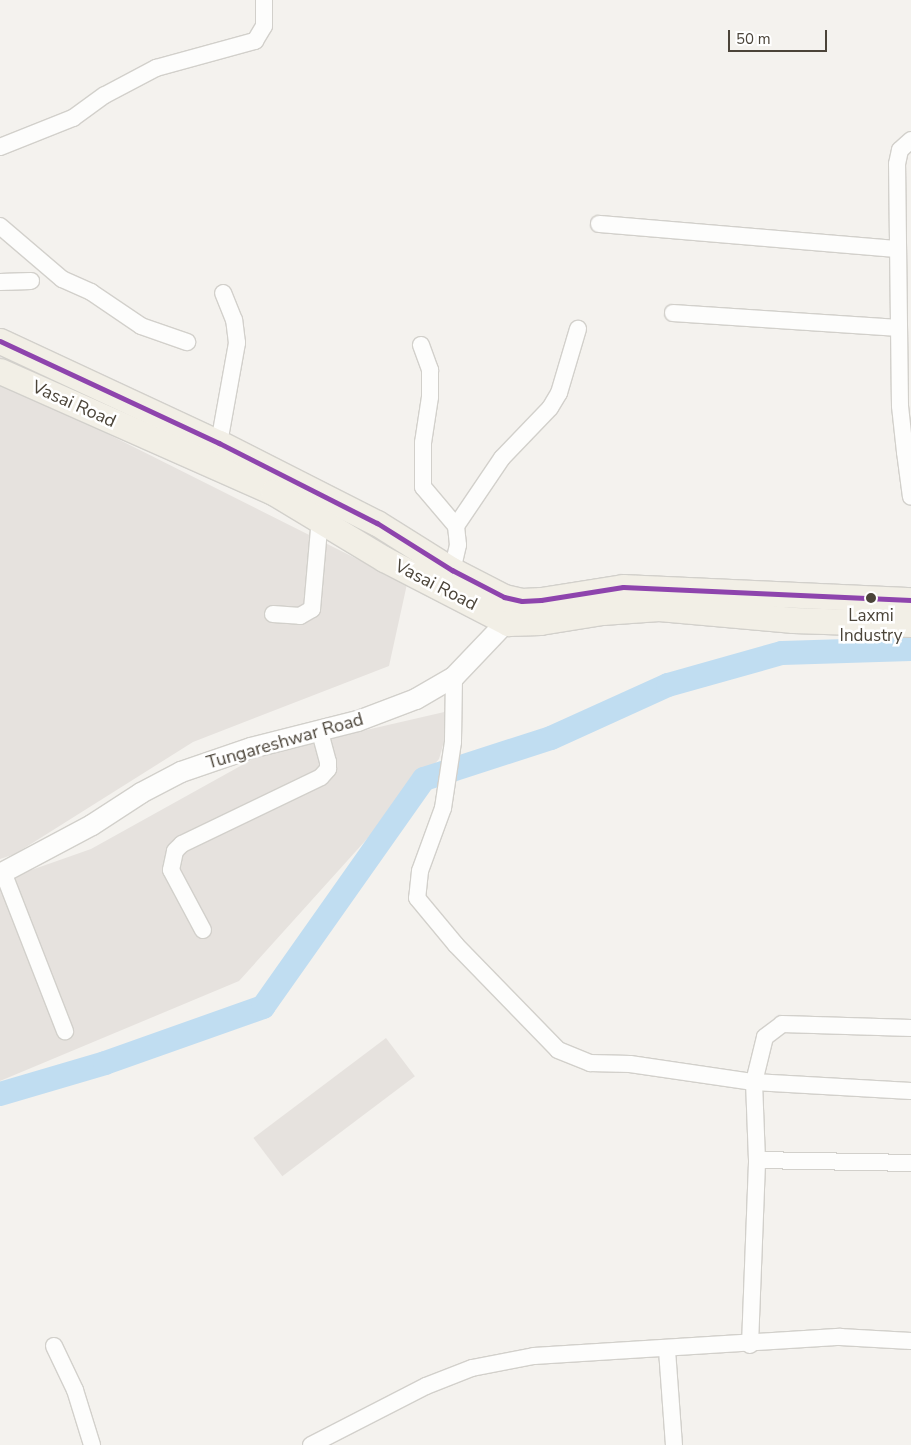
<!DOCTYPE html>
<style>
body{margin:0}
#map{position:relative;width:911px;height:1445px;overflow:hidden;background:#f4f2ee;font-family:"Nunito Sans",sans-serif}
div>[style]{position:absolute}
.industrial>*{inset:0;background:#e6e2de;transform-origin:0 0}
.river>*{height:24px;margin:-12px;padding:0 12px;transform-origin:12px;border-radius:12px;background:#c0ddf1}
.roads{filter:drop-shadow(1px 0 #d2d0cb) drop-shadow(-1px 0 #d2d0cb) drop-shadow(0 1px #d2d0cb) drop-shadow(0 -1px #d2d0cb)}
.minor>*{height:16px;margin:-8px;padding:0 8px;transform-origin:8px;border-radius:8px;background:#fdfdfc}
.tertiary>*{height:20px;margin:-10px;padding:0 10px;transform-origin:10px;border-radius:10px;background:#fdfdfc}
.primary>*{height:25px;margin:-12.5px;padding:0 12.5px;transform-origin:12.5px;border-radius:12.5px;background:#f2efe6}
.bus-1>*{height:5px;margin:-2.5px;padding:0 2.5px;transform-origin:2.5px;border-radius:2.5px;background:#8e44ad}
.dots>*{width:14px;height:14px;translate:-50% -50%;box-sizing:border-box;border:2px solid #fff;border-radius:50%}
span{translate:-50% -50%;white-space:nowrap;text-align:center;line-height:1.15;-webkit-text-stroke:5px #fff;paint-order:stroke}
.bus-label{font-size:17px;color:#4b4439}
.street-label{font-size:18px;color:#4b4439}
.scale{position:absolute;left:728px;top:30px;width:99px;height:22px;box-sizing:border-box;border:2px solid #4b4439;border-top:0;padding-left:6px;font-size:15px;line-height:18px;white-space:nowrap;color:#4b4439;-webkit-text-stroke:4px #fff;paint-order:stroke}
</style>
<div id="map">
<div class="industrial">
<div style="clip-path:polygon(0 380px,407px 584px,389px 666px,193px 742px,15px 854px,0 859px)"></div>
<div style="clip-path:polygon(453px 710px,439px 759px,239px 981px,0 1081px,0 881px,91px 849px,262px 754px)"></div>
<div style="left:386px;top:1038px;width:48px;height:166px;rotate:53deg"></div>
</div>
<div class="river">
<div style="left:0;top:1094px;width:109px;rotate:-16.4deg"></div>
<div style="left:105px;top:1063px;width:168px;rotate:-19.5deg"></div>
<div style="left:263px;top:1007px;width:279px;rotate:-54.8deg"></div>
<div style="left:424px;top:779px;width:133px;rotate:-17.9deg"></div>
<div style="left:551px;top:738px;width:128px;rotate:-24.4deg"></div>
<div style="left:668px;top:685px;width:118px;rotate:-15.7deg"></div>
<div style="left:782px;top:653px;width:129px;rotate:-1.8deg"></div>
</div>
<div class="roads">
<div class="minor">
<div style="left:0;top:147px;width:79px;rotate:-21.7deg"></div>
<div style="left:73px;top:118px;width:39px;rotate:-36deg"></div>
<div style="left:105px;top:95px;width:58px;rotate:-27.9deg"></div>
<div style="left:156px;top:68px;width:103px;rotate:-15.3deg"></div>
<div style="left:255px;top:41px;width:17px;rotate:-59deg"></div>
<div style="left:264px;top:26px;width:26px;rotate:-90deg"></div>
<div style="left:599px;top:224px;width:299px;rotate:4.8deg"></div>
<div style="left:0;top:226px;width:82px;rotate:40.5deg"></div>
<div style="left:62px;top:279px;width:32px;rotate:24deg"></div>
<div style="left:91px;top:292px;width:60px;rotate:34.2deg"></div>
<div style="left:141px;top:326px;width:49px;rotate:19.2deg"></div>
<div style="left:0;top:282px;width:31px;rotate:-2deg"></div>
<div style="left:673px;top:313px;width:226px;rotate:3.8deg"></div>
<div style="left:421px;top:345px;width:27px;rotate:70deg"></div>
<div style="left:430px;top:370px;width:27px;rotate:90deg"></div>
<div style="left:430px;top:397px;width:47px;rotate:98.7deg"></div>
<div style="left:423px;top:443px;width:44px;rotate:90deg"></div>
<div style="left:423px;top:487px;width:51px;rotate:49.8deg"></div>
<div style="left:456px;top:526px;width:19px;rotate:84deg"></div>
<div style="left:458px;top:545px;width:26px;rotate:103deg"></div>
<div style="left:219px;top:443px;width:102px;rotate:-79.8deg"></div>
<div style="left:237px;top:343px;width:23px;rotate:-97deg"></div>
<div style="left:234px;top:320px;width:29px;rotate:-112deg"></div>
<div style="left:905px;top:452px;width:46px;rotate:-96.2deg"></div>
<div style="left:900px;top:406px;width:242px;rotate:-90.7deg"></div>
<div style="left:897px;top:164px;width:14px;rotate:-78deg"></div>
<div style="left:900px;top:150px;width:15px;rotate:-42deg"></div>
<div style="left:911px;top:452px;width:6px;rotate:180deg"></div>
<div style="left:905px;top:452px;width:45px;rotate:82.4deg"></div>
<div style="left:456px;top:526px;width:82px;rotate:-55.9deg"></div>
<div style="left:502px;top:458px;width:69px;rotate:-46.2deg"></div>
<div style="left:550px;top:408px;width:17px;rotate:-59deg"></div>
<div style="left:559px;top:393px;width:67px;rotate:-73.5deg"></div>
<div style="left:273px;top:614px;width:27px;rotate:4deg"></div>
<div style="left:300px;top:616px;width:14px;rotate:-30deg"></div>
<div style="left:312px;top:609px;width:91px;rotate:-85deg"></div>
<div style="left:454px;top:677px;width:65px;rotate:90.9deg"></div>
<div style="left:453px;top:742px;width:67px;rotate:98.6deg"></div>
<div style="left:443px;top:808px;width:67px;rotate:110.1deg"></div>
<div style="left:420px;top:871px;width:27px;rotate:96deg"></div>
<div style="left:417px;top:898px;width:61px;rotate:50.3deg"></div>
<div style="left:456px;top:945px;width:146px;rotate:45.8deg"></div>
<div style="left:558px;top:1050px;width:35px;rotate:22deg"></div>
<div style="left:590px;top:1063px;width:40px;rotate:1.4deg"></div>
<div style="left:630px;top:1064px;width:125px;rotate:8.3deg"></div>
<div style="left:754px;top:1082px;width:157px;rotate:3.3deg"></div>
<div style="left:3px;top:872px;width:171px;rotate:68.7deg"></div>
<div style="left:203px;top:930px;width:68px;rotate:-118.1deg"></div>
<div style="left:171px;top:870px;width:19px;rotate:-78deg"></div>
<div style="left:175px;top:851px;width:10px;rotate:-45deg"></div>
<div style="left:182px;top:844px;width:154px;rotate:-25.7deg"></div>
<div style="left:321px;top:777px;width:11px;rotate:-49deg"></div>
<div style="left:328px;top:769px;width:7px;rotate:-90deg"></div>
<div style="left:328px;top:762px;width:31px;rotate:-105deg"></div>
<div style="left:757px;top:1160px;width:154px;rotate:1.1deg"></div>
<div style="left:750px;top:1345px;width:185px;rotate:-87.8deg"></div>
<div style="left:757px;top:1160px;width:78px;rotate:-92.2deg"></div>
<div style="left:754px;top:1082px;width:46px;rotate:-76.3deg"></div>
<div style="left:765px;top:1037px;width:21px;rotate:-37deg"></div>
<div style="left:782px;top:1024px;width:129px;rotate:1.8deg"></div>
<div style="left:54px;top:1346px;width:49px;rotate:64.5deg"></div>
<div style="left:75px;top:1390px;width:58px;rotate:72.8deg"></div>
<div style="left:667px;top:1350px;width:95px;rotate:85.8deg"></div>
<div style="left:311px;top:1445px;width:129px;rotate:-27.2deg"></div>
<div style="left:426px;top:1386px;width:49px;rotate:-21.4deg"></div>
<div style="left:472px;top:1368px;width:63px;rotate:-11deg"></div>
<div style="left:534px;top:1356px;width:307px;rotate:-3.6deg"></div>
<div style="left:840px;top:1337px;width:71px;rotate:3.2deg"></div>
</div>
<div class="tertiary">
<div style="left:0;top:874px;width:104px;rotate:-28deg"></div>
<div style="left:92px;top:825px;width:59px;rotate:-33.1deg"></div>
<div style="left:141px;top:793px;width:45px;rotate:-27.7deg"></div>
<div style="left:181px;top:772px;width:74px;rotate:-18.9deg"></div>
<div style="left:251px;top:748px;width:110px;rotate:-14.2deg"></div>
<div style="left:358px;top:721px;width:62px;rotate:-20.8deg"></div>
<div style="left:416px;top:699px;width:44px;rotate:-30.1deg"></div>
<div style="left:454px;top:677px;width:90px;rotate:-46.4deg"></div>
</div>
<div class="primary">
<div style="left:0;top:341px;width:242px;rotate:25deg"></div>
<div style="left:219px;top:443px;width:177px;rotate:26.9deg"></div>
<div style="left:377px;top:523px;width:89px;rotate:32.1deg"></div>
<div style="left:452px;top:570px;width:59px;rotate:27.4deg"></div>
<div style="left:504px;top:597px;width:18px;rotate:13deg"></div>
<div style="left:522px;top:601px;width:19px;rotate:-3deg"></div>
<div style="left:541px;top:600px;width:83px;rotate:-9deg"></div>
<div style="left:623px;top:587px;width:288px;rotate:2.6deg"></div>
<div style="left:0;top:371px;width:299px;rotate:23.9deg"></div>
<div style="left:273px;top:492px;width:130px;rotate:31.1deg"></div>
<div style="left:384px;top:559px;width:140px;rotate:27.3deg"></div>
<div style="left:508px;top:623px;width:32px;rotate:-2deg"></div>
<div style="left:540px;top:622px;width:63px;rotate:-9.2deg"></div>
<div style="left:602px;top:612px;width:57px;rotate:-4deg"></div>
<div style="left:659px;top:608px;width:135px;rotate:5.1deg"></div>
<div style="left:793px;top:620px;width:118px;rotate:1.9deg"></div>
</div>
</div>
<div class="bus-1">
<div style="left:0;top:341px;width:242px;rotate:25deg"></div>
<div style="left:219px;top:443px;width:177px;rotate:26.9deg"></div>
<div style="left:377px;top:523px;width:89px;rotate:32.1deg"></div>
<div style="left:452px;top:570px;width:59px;rotate:27.4deg"></div>
<div style="left:504px;top:597px;width:18px;rotate:13deg"></div>
<div style="left:522px;top:601px;width:19px;rotate:-3deg"></div>
<div style="left:541px;top:600px;width:83px;rotate:-9deg"></div>
<div style="left:623px;top:587px;width:288px;rotate:2.6deg"></div>
</div>
<div class="dots">
<div style="left:871px;top:598px;background:#4b4439"></div>
</div>
<div class="bus-label">
<span style="left:871px;top:626px">Laxmi<br>Industry</span>
</div>
<div class="street-label">
<span style="left:74px;top:404px;rotate:24deg">Vasai Road</span>
<span style="left:436px;top:585px;rotate:27deg">Vasai Road</span>
<span style="left:285px;top:741px;rotate:-16deg">Tungareshwar Road</span>
</div>
<div class="scale">50 m</div>
</div>
